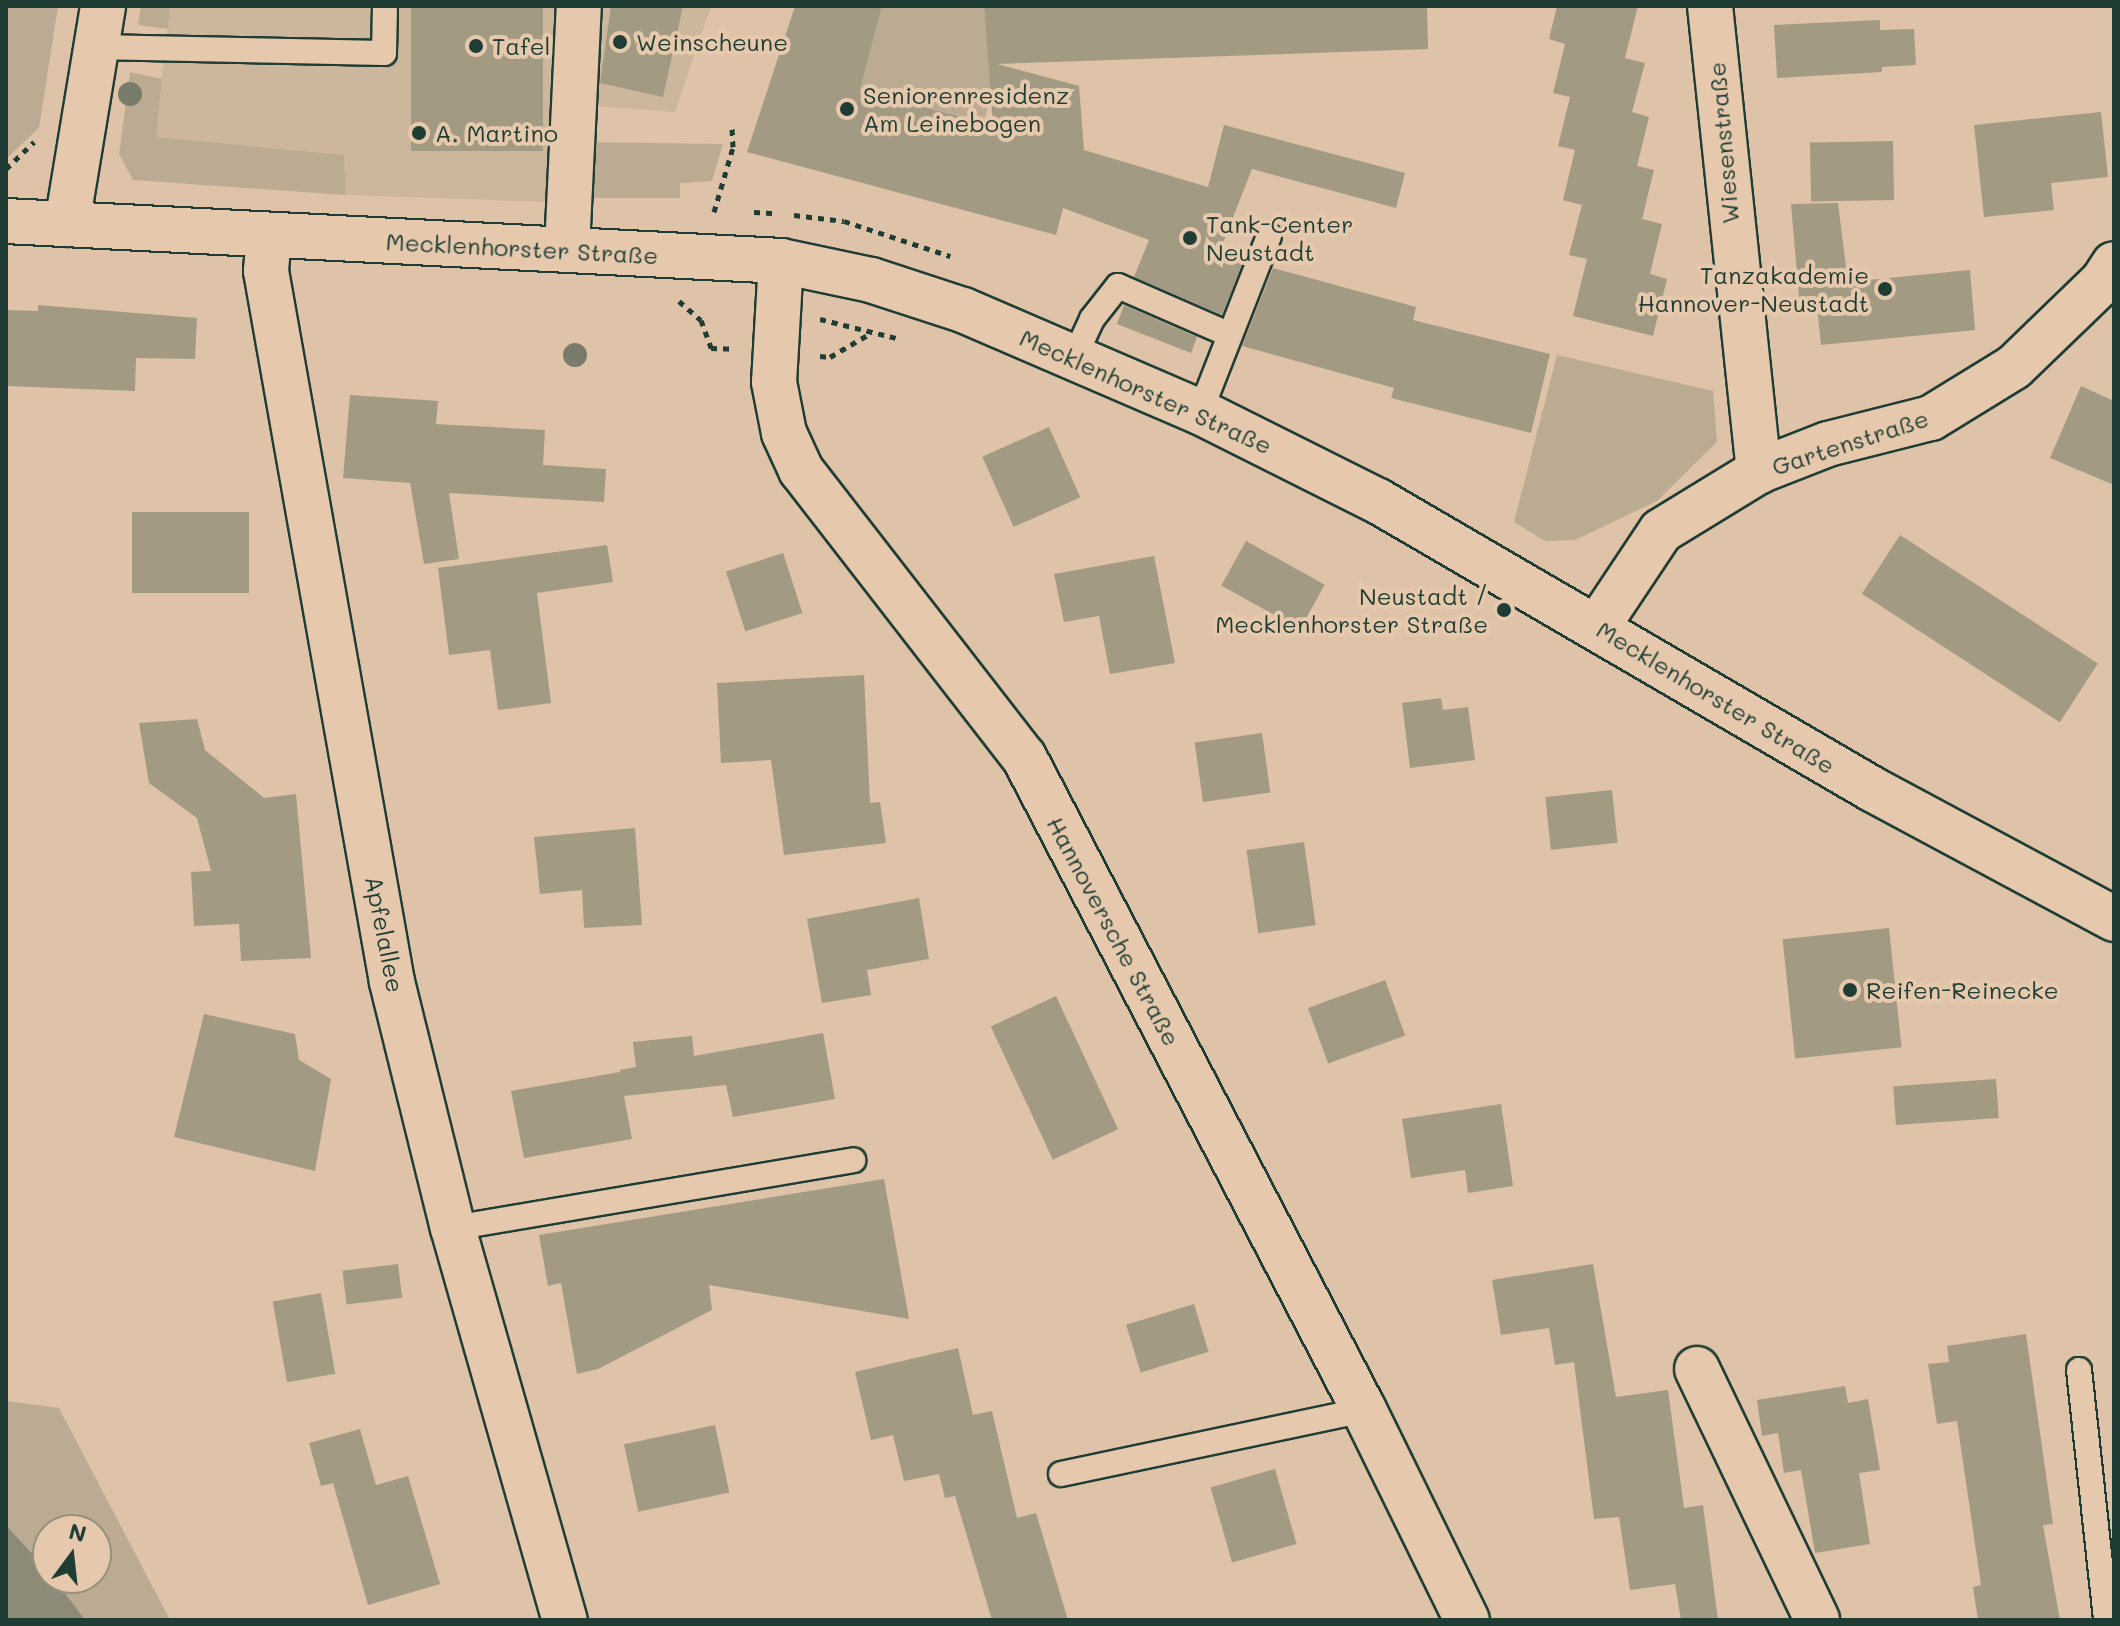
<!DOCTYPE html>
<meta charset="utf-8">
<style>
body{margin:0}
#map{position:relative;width:2120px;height:1626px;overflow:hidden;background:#dec3a8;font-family:Mali,sans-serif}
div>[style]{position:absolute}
.built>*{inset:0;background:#ccb79d}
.green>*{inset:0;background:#bbab93}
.water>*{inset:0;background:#8d8a77}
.building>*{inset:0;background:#a39a84;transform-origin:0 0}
.path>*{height:5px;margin-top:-2.5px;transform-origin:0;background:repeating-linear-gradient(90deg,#1f3d34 0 6px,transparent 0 12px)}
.roads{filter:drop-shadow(2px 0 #1f3d34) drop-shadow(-2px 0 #1f3d34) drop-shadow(0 2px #1f3d34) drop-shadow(0 -2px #1f3d34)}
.lane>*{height:24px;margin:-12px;padding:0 12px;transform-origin:12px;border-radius:12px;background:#e6c9ad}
.street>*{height:44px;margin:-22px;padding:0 22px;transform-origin:22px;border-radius:22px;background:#e6c9ad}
.secondary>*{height:44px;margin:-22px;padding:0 22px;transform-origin:22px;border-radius:22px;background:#e6c9ad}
.trees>*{width:24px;height:24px;margin:-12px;border-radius:50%;background:#797c6b}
.dots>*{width:22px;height:22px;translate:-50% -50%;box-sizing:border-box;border:4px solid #e6c9ad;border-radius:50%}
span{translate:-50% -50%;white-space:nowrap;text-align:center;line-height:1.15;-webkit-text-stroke:8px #e6c9ad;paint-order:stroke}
.poi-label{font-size:24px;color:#1f3d34}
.left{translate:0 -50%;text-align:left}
.right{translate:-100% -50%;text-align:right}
.street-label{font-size:24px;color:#1f3d34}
.frame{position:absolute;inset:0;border:8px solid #1f3d34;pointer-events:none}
.north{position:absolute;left:32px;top:1514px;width:80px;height:80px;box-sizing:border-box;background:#e6c9ad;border:2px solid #96917d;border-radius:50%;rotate:15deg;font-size:22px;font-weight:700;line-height:32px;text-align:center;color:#1f3d34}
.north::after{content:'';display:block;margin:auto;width:28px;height:36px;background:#1f3d34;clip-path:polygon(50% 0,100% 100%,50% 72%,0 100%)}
</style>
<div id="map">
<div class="built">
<div style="clip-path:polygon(170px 6px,711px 6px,675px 112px,581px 105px,576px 203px,346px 195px,344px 155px,155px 137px)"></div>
</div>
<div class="green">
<div style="clip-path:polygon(6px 6px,58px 6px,39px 128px,6px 159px)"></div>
<div style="clip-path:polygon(141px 6px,170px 6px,168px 29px,138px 25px)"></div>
<div style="clip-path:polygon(882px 6px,984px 6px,991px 95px,984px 122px,860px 90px)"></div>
<div style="clip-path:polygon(130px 72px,162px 79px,156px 137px,344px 155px,346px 195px,133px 180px,119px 154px)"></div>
<div style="clip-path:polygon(585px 142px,723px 144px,712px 181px,680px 183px,680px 198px,582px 198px)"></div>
<div style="clip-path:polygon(1557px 355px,1713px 391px,1717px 442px,1657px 501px,1575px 540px,1545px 541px,1514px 522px)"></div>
<div style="clip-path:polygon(6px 1401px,59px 1408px,170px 1620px,85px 1620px,54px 1578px,96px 1578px,96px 1530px,48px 1530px,48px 1571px,6px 1525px)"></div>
</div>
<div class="water">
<div style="clip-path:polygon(6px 1525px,48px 1571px,48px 1578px,54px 1578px,85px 1620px,6px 1620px)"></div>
</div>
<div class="building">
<div style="left:411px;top:6px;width:132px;height:145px"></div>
<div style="clip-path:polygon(611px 6px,683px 6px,663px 97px,600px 83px)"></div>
<div style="clip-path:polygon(795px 6px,882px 6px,860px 90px,993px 125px,984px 6px,1427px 6px,1428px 49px,997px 64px,1079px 86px,1084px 150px,1208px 187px,1224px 125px,1405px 173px,1396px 208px,1252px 169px,1219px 253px,1244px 260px,1222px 315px,1134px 277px,1149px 240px,1063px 208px,1056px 235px,747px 152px)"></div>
<div style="clip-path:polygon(1557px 6px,1638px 6px,1625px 58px,1645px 63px,1632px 112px,1649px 117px,1637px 166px,1654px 170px,1642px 219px,1662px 224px,1650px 274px,1667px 279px,1653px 336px,1573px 316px,1587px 259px,1569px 255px,1582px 205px,1563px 200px,1575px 150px,1558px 146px,1570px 97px,1553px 93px,1565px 44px,1549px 39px)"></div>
<div style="clip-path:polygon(1880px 20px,1880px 30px,1914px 29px,1916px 65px,1882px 67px,1882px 72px,1777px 78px,1774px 25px)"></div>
<div style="clip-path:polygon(2101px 112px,2108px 177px,2051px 183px,2054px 210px,1984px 217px,1974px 125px)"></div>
<div style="left:1893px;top:141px;width:59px;height:83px;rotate:89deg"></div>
<div style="clip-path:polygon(1838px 203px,1848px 282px,1970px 270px,1975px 330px,1821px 345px,1816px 296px,1799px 297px,1791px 204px)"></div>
<div style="clip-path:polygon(1273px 268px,1416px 307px,1413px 320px,1550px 354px,1531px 433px,1391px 398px,1394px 388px,1242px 346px)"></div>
<div style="clip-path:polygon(38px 305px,197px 318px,195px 359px,136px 358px,135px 391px,6px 386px,6px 310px,38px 311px)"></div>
<div style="clip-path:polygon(1124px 305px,1197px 337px,1191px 353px,1117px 324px)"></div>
<div style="clip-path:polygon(2081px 386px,2114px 401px,2114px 485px,2050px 458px)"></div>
<div style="clip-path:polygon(350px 395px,438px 401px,436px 424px,545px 430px,543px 465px,606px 469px,604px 502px,449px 493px,459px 559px,424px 564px,410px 483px,343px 478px)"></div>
<div style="left:1049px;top:427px;width:77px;height:73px;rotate:66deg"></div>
<div style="left:249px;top:512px;width:81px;height:117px;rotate:90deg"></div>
<div style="left:1900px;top:535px;width:236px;height:70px;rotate:33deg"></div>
<div style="left:1246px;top:541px;width:90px;height:51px;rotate:29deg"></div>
<div style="clip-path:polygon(607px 545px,613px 582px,537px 593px,551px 703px,498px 710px,490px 650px,449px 655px,438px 568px)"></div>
<div style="left:783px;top:553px;width:63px;height:60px;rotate:72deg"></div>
<div style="clip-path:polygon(1154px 556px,1175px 663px,1110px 674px,1099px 616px,1064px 622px,1054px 574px)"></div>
<div style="clip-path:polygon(864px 675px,870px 803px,880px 802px,886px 843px,784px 855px,771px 760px,721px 763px,717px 683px)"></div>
<div style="clip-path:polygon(1441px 698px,1443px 710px,1468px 707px,1475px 760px,1410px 768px,1402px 703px)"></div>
<div style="clip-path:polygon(197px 719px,205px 750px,264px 798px,296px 794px,311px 958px,241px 961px,239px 924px,194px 926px,191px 872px,211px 871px,197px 818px,149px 783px,139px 723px)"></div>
<div style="left:1262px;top:733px;width:60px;height:68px;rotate:82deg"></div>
<div style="left:1612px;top:790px;width:53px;height:67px;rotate:84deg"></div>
<div style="clip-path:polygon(635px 828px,642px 925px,584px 928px,582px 890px,540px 894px,534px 837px)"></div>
<div style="left:1304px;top:842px;width:84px;height:58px;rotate:82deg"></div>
<div style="clip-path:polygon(919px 898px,929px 959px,867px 970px,871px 995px,822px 1003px,807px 919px)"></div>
<div style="left:1889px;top:928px;width:120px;height:107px;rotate:84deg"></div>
<div style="left:1385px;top:980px;width:59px;height:82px;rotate:70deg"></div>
<div style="left:1056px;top:996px;width:147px;height:72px;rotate:65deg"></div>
<div style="clip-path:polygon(204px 1014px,295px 1034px,299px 1060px,331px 1079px,315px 1171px,174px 1137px)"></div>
<div style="clip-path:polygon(823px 1033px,835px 1099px,733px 1117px,726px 1085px,624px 1096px,632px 1139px,524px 1158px,511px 1091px,620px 1072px,622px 1083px,620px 1070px,636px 1067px,633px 1042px,692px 1036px,694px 1056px)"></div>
<div style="left:1996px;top:1079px;width:39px;height:103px;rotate:86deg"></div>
<div style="clip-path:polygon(1501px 1104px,1513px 1186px,1468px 1193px,1465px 1170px,1411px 1178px,1402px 1119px)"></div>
<div style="clip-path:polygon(884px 1179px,909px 1319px,709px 1285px,712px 1310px,598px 1369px,577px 1374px,561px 1283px,548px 1286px,539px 1235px)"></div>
<div style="left:398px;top:1264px;width:34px;height:56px;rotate:83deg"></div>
<div style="clip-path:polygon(1593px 1264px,1616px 1397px,1668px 1390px,1684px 1508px,1703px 1505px,1718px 1620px,1681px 1620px,1675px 1584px,1630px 1590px,1619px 1517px,1594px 1519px,1574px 1362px,1555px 1365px,1549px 1328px,1501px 1335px,1492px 1280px)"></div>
<div style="left:321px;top:1293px;width:82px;height:49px;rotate:80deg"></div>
<div style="left:1194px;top:1304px;width:50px;height:71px;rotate:73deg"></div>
<div style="clip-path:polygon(2026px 1334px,2053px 1524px,2043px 1525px,2060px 1620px,1978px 1620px,1973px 1587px,1981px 1585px,1957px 1421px,1937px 1424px,1928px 1364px,1949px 1362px,1947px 1346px)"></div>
<div style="clip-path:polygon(958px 1348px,973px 1415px,992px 1411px,1017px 1518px,1036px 1513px,1068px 1620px,992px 1620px,955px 1496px,945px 1498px,939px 1474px,904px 1481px,893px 1435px,871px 1440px,855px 1372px)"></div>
<div style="clip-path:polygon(1845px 1386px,1848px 1403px,1868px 1399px,1880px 1470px,1859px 1473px,1870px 1544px,1815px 1553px,1801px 1470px,1784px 1473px,1778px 1433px,1762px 1436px,1757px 1400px)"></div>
<div style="left:715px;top:1425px;width:69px;height:93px;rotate:78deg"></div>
<div style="clip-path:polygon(360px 1429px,376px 1485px,408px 1476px,440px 1584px,368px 1605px,333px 1483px,321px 1486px,309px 1443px)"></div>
<div style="left:1275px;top:1469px;width:78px;height:67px;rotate:74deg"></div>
</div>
<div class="path">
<div style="left:6px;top:169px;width:39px;rotate:-44deg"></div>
<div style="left:714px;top:212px;width:68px;rotate:-73.7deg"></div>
<div style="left:733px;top:147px;width:21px;rotate:-93deg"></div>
<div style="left:754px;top:212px;width:22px;rotate:3deg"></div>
<div style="left:794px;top:215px;width:50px;rotate:6.8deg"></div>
<div style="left:844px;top:221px;width:112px;rotate:18.3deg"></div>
<div style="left:679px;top:301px;width:29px;rotate:41deg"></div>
<div style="left:701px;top:320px;width:30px;rotate:70deg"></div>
<div style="left:711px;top:348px;width:23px;rotate:2deg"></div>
<div style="left:820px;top:319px;width:78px;rotate:14deg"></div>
<div style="left:820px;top:356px;width:10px;rotate:6deg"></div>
<div style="left:830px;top:357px;width:48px;rotate:-30.3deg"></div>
</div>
<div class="roads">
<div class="lane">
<div style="left:96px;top:47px;width:288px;rotate:1.2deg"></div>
<div style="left:384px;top:53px;width:47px;rotate:-88.8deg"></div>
<div style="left:1075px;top:356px;width:41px;rotate:-65.3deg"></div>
<div style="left:1092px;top:319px;width:42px;rotate:-51.8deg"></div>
<div style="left:1118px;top:286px;width:122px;rotate:23.6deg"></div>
<div style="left:1200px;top:412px;width:189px;rotate:-68.6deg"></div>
<div style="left:453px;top:1228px;width:406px;rotate:-9.6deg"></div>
<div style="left:2079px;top:1370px;width:251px;rotate:83.8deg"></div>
<div style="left:1061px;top:1474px;width:310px;rotate:-11.9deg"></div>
</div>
<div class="street">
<div style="left:1710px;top:6px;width:468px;rotate:84deg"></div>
<div style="left:67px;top:224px;width:221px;rotate:-80.6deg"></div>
<div style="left:269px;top:236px;width:35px;rotate:95deg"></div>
<div style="left:266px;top:271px;width:722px;rotate:79.95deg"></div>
<div style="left:392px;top:982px;width:253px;rotate:76.1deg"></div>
<div style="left:453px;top:1228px;width:408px;rotate:74.1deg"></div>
<div style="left:567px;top:248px;width:242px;rotate:-87.2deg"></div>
<div style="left:1597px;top:627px;width:115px;rotate:-56.3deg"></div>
<div style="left:1661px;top:531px;width:115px;rotate:-31.5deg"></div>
<div style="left:1759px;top:471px;width:74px;rotate:-21.4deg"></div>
<div style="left:1828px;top:444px;width:106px;rotate:-14.2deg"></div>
<div style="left:1931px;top:418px;width:97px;rotate:-31.6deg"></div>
<div style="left:2014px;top:367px;width:124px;rotate:-44deg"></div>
<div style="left:2103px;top:281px;width:20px;rotate:-57deg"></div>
<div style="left:1697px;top:1369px;width:278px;rotate:64.4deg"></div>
</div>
<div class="secondary">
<div style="left:6px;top:221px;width:776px;rotate:2.95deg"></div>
<div style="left:781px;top:261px;width:92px;rotate:11.9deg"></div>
<div style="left:871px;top:280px;width:97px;rotate:18.1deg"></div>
<div style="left:963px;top:310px;width:258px;rotate:23.3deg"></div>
<div style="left:1200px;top:412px;width:199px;rotate:26.6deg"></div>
<div style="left:1378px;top:501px;width:572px;rotate:30.24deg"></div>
<div style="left:1872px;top:789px;width:275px;rotate:28.2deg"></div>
<div style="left:781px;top:261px;width:121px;rotate:93.3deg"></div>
<div style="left:774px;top:382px;width:52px;rotate:78.9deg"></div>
<div style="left:784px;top:433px;width:41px;rotate:65.3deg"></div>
<div style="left:801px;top:470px;width:363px;rotate:52.2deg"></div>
<div style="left:1024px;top:757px;width:736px;rotate:62.5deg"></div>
<div style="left:1364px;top:1410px;width:234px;rotate:63.9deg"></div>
</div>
</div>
<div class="trees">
<div style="left:130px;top:94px"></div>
<div style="left:575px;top:355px"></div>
</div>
<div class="dots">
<div style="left:620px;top:42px;background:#1f3d34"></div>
<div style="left:476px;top:46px;background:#1f3d34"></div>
<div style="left:847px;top:109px;background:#1f3d34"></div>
<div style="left:419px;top:133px;background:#1f3d34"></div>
<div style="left:1190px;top:238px;background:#1f3d34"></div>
<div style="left:1885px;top:289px;background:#1f3d34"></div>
<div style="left:1504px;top:610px;background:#1f3d34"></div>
<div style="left:1850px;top:990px;background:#1f3d34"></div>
</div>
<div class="poi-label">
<span class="left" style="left:636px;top:42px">Weinscheune</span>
<span class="left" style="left:492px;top:46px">Tafel</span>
<span class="left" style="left:863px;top:109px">Seniorenresidenz<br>Am Leinebogen</span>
<span class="left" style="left:435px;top:133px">A. Martino</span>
<span class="left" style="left:1206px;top:238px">Tank-Center<br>Neustadt</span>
<span class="right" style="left:1869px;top:289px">Tanzakademie<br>Hannover-Neustadt</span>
<span class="right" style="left:1488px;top:610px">Neustadt /<br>Mecklenhorster Straße</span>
<span class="left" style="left:1866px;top:990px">Reifen-Reinecke</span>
</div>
<div class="street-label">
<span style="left:1723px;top:143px;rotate:-95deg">Wiesenstraße</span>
<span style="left:522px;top:248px;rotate:3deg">Mecklenhorster Straße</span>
<span style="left:1146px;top:391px;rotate:24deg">Mecklenhorster Straße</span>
<span style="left:1850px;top:442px;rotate:-18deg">Gartenstraße</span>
<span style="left:1716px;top:697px;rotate:31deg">Mecklenhorster Straße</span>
<span style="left:1114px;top:931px;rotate:62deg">Hannoversche Straße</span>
<span style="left:385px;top:934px;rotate:79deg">Apfelallee</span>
</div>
<div class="frame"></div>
<div class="north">N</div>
</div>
